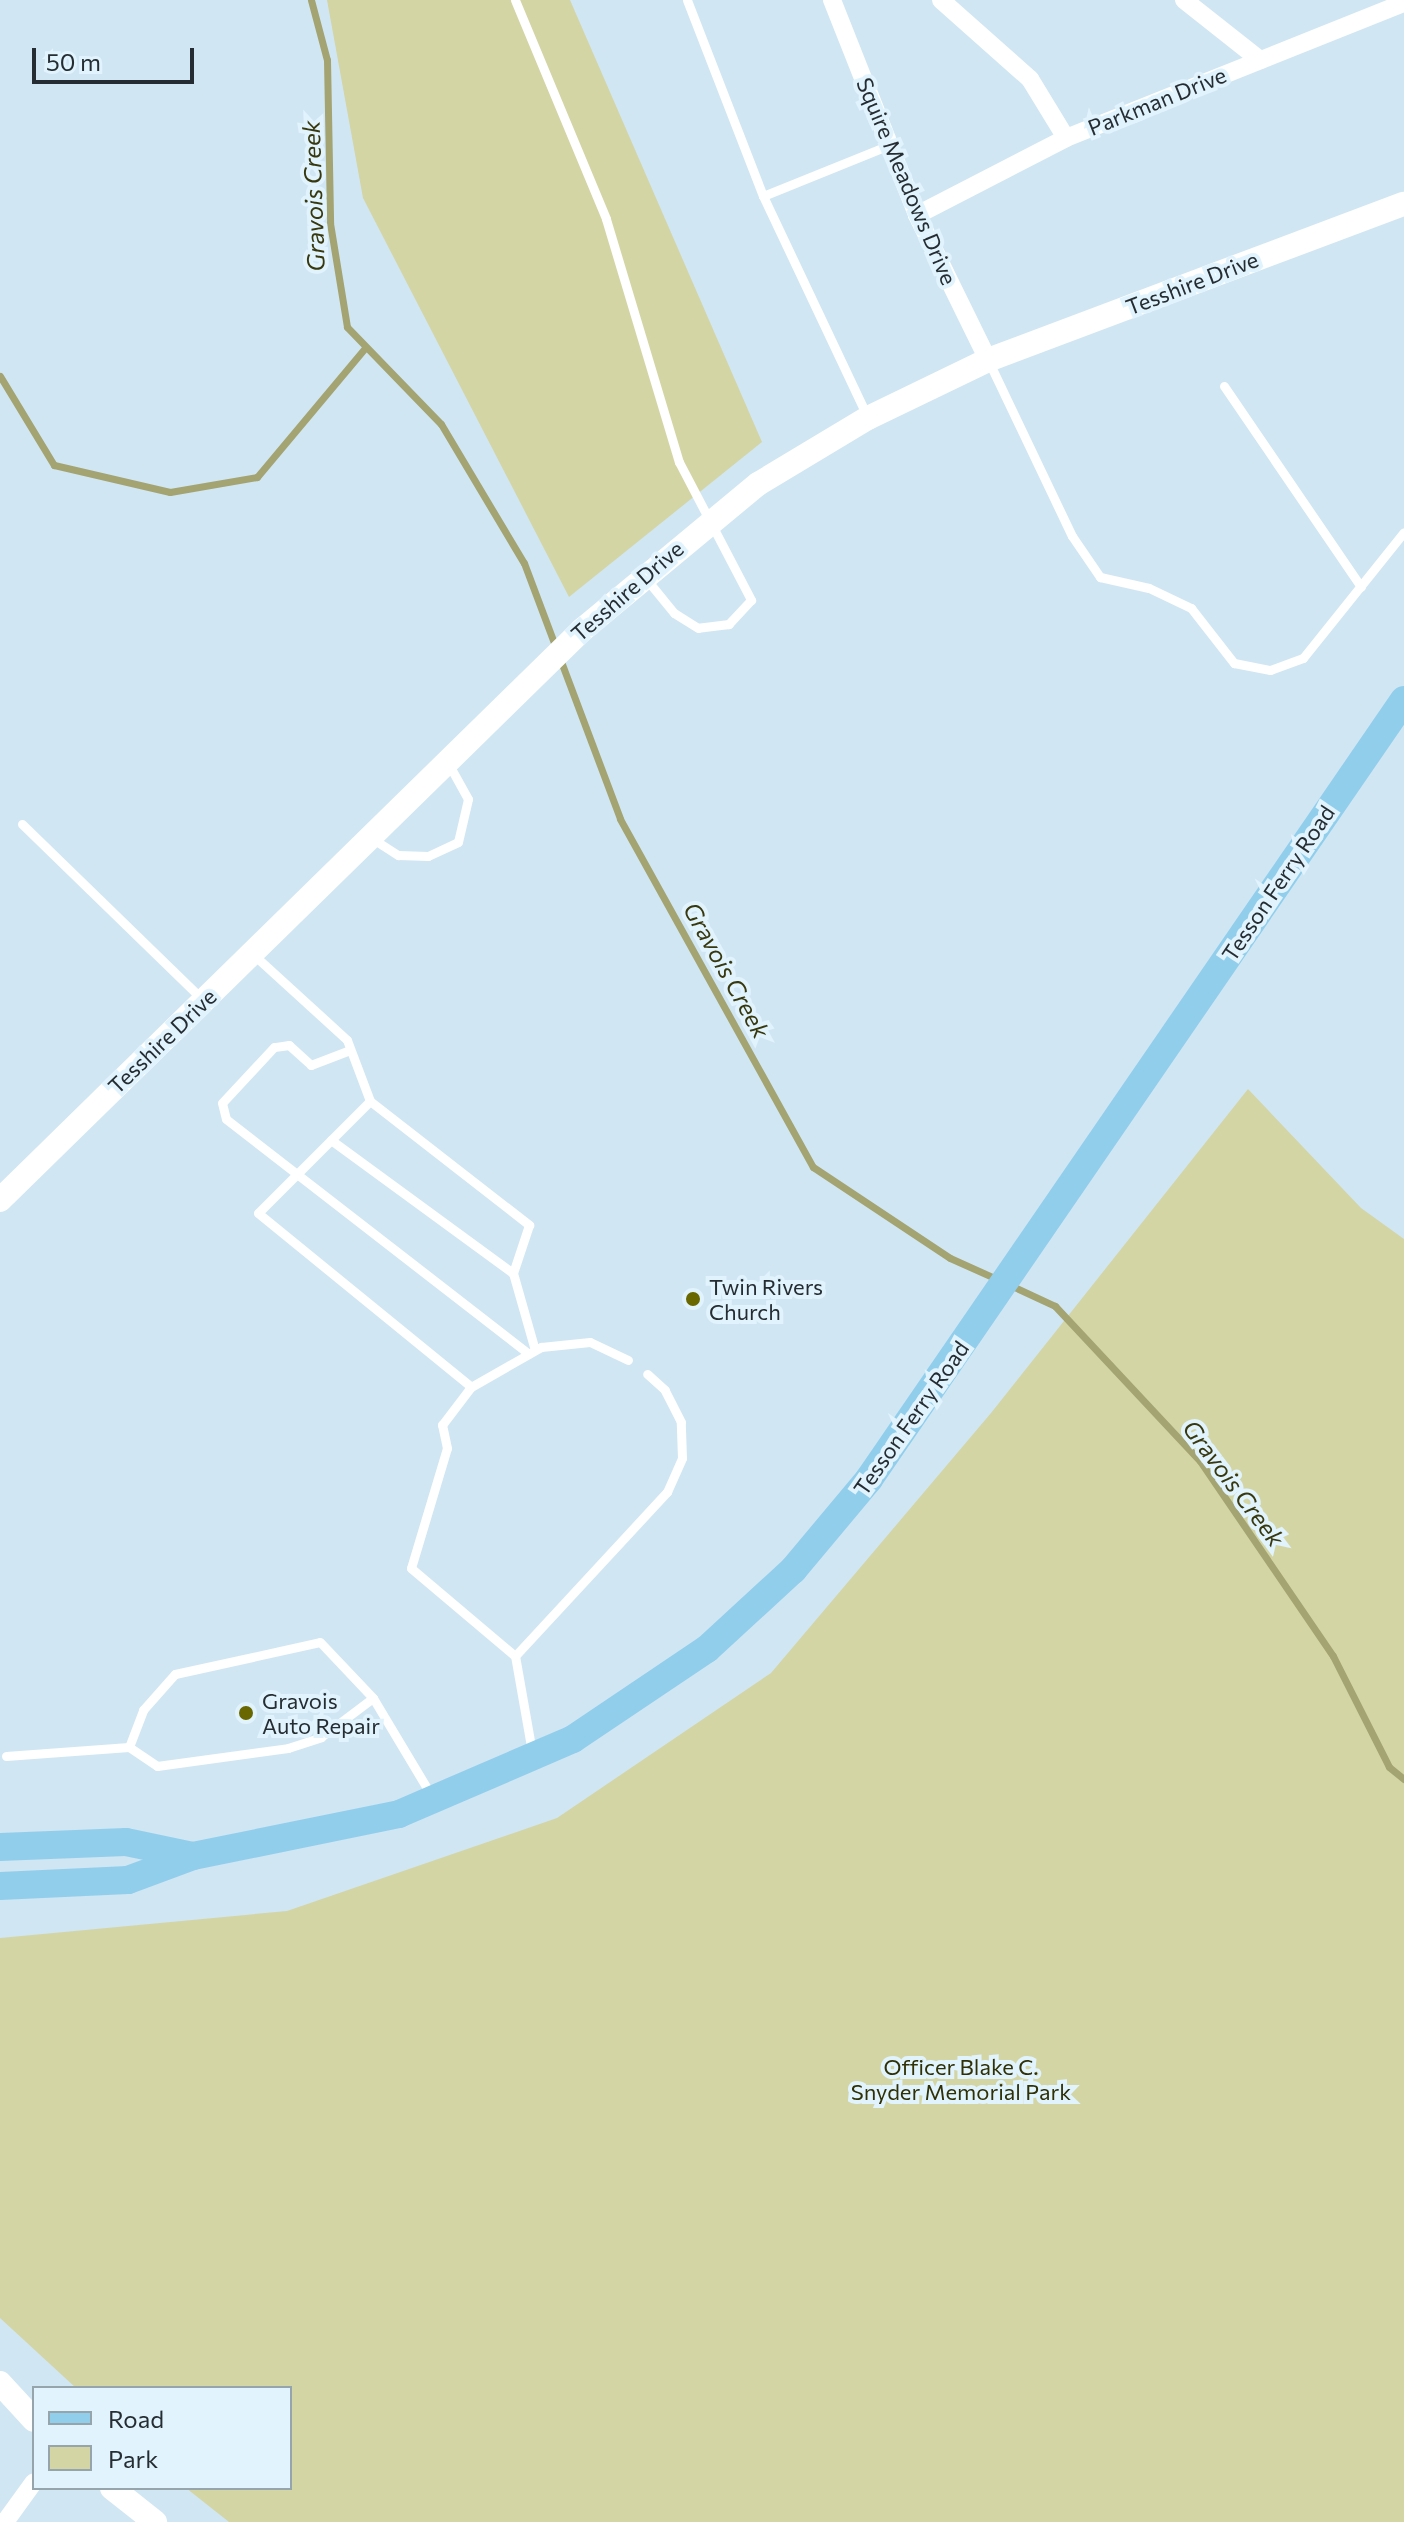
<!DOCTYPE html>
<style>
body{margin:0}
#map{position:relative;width:1404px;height:2522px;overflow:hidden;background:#d0e6f3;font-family:Commissioner,sans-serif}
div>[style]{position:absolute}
.green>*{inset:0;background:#d4d5a5}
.stream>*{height:7px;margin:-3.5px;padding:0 3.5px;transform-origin:3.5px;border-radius:3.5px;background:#a3a472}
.lane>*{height:9px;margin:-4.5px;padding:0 4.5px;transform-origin:4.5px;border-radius:4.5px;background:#fff}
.street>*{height:18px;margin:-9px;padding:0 9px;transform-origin:9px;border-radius:9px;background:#fff}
.secondary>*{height:24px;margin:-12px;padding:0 12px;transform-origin:12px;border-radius:12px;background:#fff}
.primary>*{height:28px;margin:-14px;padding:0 14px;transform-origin:14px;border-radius:14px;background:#91ceec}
.dots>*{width:22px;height:22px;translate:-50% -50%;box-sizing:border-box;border:4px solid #e1f3fd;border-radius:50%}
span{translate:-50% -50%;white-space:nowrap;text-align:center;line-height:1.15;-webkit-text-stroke:8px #e1f3fd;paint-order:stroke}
.street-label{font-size:22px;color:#252d32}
.poi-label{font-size:22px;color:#252d32}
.left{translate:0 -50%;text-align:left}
.park-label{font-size:22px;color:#303006}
.water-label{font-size:24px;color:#38380f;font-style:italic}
.legend{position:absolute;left:32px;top:2386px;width:260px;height:104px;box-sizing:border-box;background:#e1f3fd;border:2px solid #96a4ac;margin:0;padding:10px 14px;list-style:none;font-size:24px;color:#252d32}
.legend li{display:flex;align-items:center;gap:16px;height:40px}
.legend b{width:40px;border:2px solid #96a4ac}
.scale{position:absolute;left:32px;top:48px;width:162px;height:36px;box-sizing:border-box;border:4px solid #252d32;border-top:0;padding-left:10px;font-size:24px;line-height:28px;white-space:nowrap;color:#252d32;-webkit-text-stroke:6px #e1f3fd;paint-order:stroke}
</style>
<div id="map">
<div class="green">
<div style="clip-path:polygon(327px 0,570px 0,762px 442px,569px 597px,363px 198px)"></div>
<div style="clip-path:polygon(1248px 1089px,1361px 1208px,1404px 1239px,1404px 2522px,229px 2522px,186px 2488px,290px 2488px,290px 2388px,76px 2388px,0 2318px,0 1938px,287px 1911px,557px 1818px,771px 1673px,991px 1413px)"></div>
</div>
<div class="stream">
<div style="left:311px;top:0;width:62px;rotate:75.1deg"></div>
<div style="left:327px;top:60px;width:163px;rotate:88.9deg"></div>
<div style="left:330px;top:223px;width:105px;rotate:80.7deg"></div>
<div style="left:347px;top:327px;width:135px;rotate:45.9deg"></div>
<div style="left:441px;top:424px;width:162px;rotate:59.2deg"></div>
<div style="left:524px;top:563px;width:273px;rotate:69.4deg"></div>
<div style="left:620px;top:819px;width:398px;rotate:61deg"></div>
<div style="left:813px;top:1167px;width:164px;rotate:33.6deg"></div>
<div style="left:950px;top:1258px;width:54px;rotate:24.2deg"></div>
<div style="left:0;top:376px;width:104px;rotate:58.8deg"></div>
<div style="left:54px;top:465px;width:119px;rotate:13.1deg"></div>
<div style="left:170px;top:492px;width:88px;rotate:-9.8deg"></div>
<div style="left:257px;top:477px;width:167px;rotate:-50.1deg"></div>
<div style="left:1010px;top:1285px;width:50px;rotate:25deg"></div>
<div style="left:1055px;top:1306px;width:212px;rotate:46.9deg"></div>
<div style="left:1200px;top:1461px;width:236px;rotate:55.7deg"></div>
<div style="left:1333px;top:1656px;width:124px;rotate:63.2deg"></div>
<div style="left:1389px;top:1767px;width:19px;rotate:39deg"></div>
</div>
<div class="lane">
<div style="left:515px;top:0;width:237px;rotate:67.4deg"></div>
<div style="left:606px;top:219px;width:254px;rotate:73.3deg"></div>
<div style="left:679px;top:462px;width:156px;rotate:62.4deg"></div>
<div style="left:751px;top:600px;width:33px;rotate:133deg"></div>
<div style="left:729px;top:624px;width:31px;rotate:173deg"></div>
<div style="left:698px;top:628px;width:28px;rotate:-148deg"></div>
<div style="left:674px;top:613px;width:43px;rotate:-129.3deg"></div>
<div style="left:687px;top:0;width:210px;rotate:68.8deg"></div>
<div style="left:988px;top:360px;width:195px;rotate:64.5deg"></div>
<div style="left:1072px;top:536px;width:50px;rotate:55.7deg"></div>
<div style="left:1100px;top:577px;width:50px;rotate:12.7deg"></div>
<div style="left:1149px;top:588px;width:47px;rotate:25.5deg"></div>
<div style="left:1191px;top:608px;width:70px;rotate:52deg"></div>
<div style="left:1234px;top:663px;width:37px;rotate:11deg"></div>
<div style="left:1270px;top:670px;width:35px;rotate:-20deg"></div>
<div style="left:1303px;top:658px;width:161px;rotate:-51.3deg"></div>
<div style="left:1224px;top:386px;width:243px;rotate:55.7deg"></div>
<div style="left:868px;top:418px;width:246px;rotate:-115.3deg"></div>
<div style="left:763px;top:196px;width:136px;rotate:-22deg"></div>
<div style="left:22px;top:824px;width:250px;rotate:44.2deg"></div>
<div style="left:373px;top:839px;width:30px;rotate:33deg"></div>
<div style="left:398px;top:855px;width:30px;rotate:2deg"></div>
<div style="left:428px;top:856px;width:33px;rotate:-25deg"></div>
<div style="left:458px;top:842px;width:44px;rotate:-76.9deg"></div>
<div style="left:468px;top:799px;width:39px;rotate:-119deg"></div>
<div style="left:254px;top:955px;width:126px;rotate:42.4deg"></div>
<div style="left:347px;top:1040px;width:65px;rotate:69.3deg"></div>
<div style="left:370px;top:1101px;width:202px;rotate:37.9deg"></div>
<div style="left:529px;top:1225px;width:51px;rotate:108.4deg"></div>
<div style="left:513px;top:1273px;width:80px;rotate:74.1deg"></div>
<div style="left:350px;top:1050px;width:42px;rotate:159deg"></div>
<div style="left:311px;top:1065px;width:30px;rotate:-138deg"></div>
<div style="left:289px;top:1045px;width:15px;rotate:172deg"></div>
<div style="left:274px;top:1047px;width:76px;rotate:132.9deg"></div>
<div style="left:222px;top:1103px;width:16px;rotate:76deg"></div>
<div style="left:226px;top:1119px;width:383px;rotate:37.8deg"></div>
<div style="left:370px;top:1101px;width:158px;rotate:135deg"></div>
<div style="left:258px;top:1213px;width:275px;rotate:39.2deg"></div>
<div style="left:331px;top:1140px;width:225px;rotate:36.2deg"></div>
<div style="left:515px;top:1656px;width:136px;rotate:-139.8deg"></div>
<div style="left:411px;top:1568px;width:125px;rotate:-73.3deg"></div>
<div style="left:447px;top:1448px;width:24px;rotate:-102deg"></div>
<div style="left:442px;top:1425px;width:48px;rotate:-52.7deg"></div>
<div style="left:471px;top:1387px;width:81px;rotate:-29.7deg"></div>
<div style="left:541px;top:1347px;width:49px;rotate:-5.8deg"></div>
<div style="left:590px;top:1342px;width:42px;rotate:25.3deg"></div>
<div style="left:129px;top:1747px;width:34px;rotate:34deg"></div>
<div style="left:157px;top:1766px;width:132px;rotate:-7.8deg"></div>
<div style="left:288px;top:1748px;width:35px;rotate:-18deg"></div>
<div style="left:321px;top:1737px;width:65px;rotate:-36.9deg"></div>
<div style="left:532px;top:1752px;width:97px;rotate:-100deg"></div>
<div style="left:515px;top:1656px;width:224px;rotate:-47.2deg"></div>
<div style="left:667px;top:1492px;width:37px;rotate:-66deg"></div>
<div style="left:682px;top:1458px;width:36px;rotate:-92deg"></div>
<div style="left:681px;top:1422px;width:36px;rotate:-117deg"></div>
<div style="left:665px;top:1390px;width:24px;rotate:-138deg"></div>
<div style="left:6px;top:1756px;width:123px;rotate:-4.2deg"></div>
<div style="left:129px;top:1747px;width:40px;rotate:-69deg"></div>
<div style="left:143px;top:1710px;width:48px;rotate:-48.4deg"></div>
<div style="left:175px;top:1674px;width:148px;rotate:-12.4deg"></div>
<div style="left:320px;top:1642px;width:77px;rotate:46.6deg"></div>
<div style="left:373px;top:1698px;width:113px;rotate:59.1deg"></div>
</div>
<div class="street">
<div style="left:832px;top:0;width:231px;rotate:68.4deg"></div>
<div style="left:917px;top:215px;width:161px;rotate:63.9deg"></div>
<div style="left:941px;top:0;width:119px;rotate:41.6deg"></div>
<div style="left:1030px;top:79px;width:69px;rotate:58.6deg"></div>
<div style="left:1184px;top:0;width:97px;rotate:38.3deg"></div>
<div style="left:917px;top:215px;width:168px;rotate:-27.3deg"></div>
<div style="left:1066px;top:138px;width:364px;rotate:-21.8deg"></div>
<div style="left:5px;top:2522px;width:49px;rotate:-54.1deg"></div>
</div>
<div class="secondary">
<div style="left:0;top:1200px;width:815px;rotate:-44.4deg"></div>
<div style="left:582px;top:630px;width:229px;rotate:-39.7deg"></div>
<div style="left:758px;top:484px;width:128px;rotate:-31deg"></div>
<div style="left:868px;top:418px;width:133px;rotate:-25.8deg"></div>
<div style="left:988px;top:360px;width:444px;rotate:-20.6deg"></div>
<div style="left:0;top:2383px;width:50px;rotate:47.4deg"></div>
<div style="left:112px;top:2488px;width:55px;rotate:38.3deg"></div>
</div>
<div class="primary">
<div style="left:0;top:1847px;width:126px;rotate:-2.3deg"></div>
<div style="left:126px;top:1842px;width:68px;rotate:11.8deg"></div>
<div style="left:0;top:1886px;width:128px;rotate:-2.7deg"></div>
<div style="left:128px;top:1880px;width:69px;rotate:-20.3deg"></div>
<div style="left:193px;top:1856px;width:210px;rotate:-11.5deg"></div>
<div style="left:399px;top:1814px;width:189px;rotate:-23.3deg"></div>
<div style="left:573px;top:1739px;width:161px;rotate:-33.9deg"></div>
<div style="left:707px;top:1649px;width:117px;rotate:-42.6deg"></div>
<div style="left:793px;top:1570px;width:119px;rotate:-50.1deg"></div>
<div style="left:869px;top:1479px;width:945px;rotate:-55.52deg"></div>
</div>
<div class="dots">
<div style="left:693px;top:1299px;background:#686700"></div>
<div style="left:246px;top:1713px;background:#686700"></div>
</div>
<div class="street-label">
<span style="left:1157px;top:101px;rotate:-22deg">Parkman Drive</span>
<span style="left:907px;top:181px;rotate:67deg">Squire Meadows Drive</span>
<span style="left:1192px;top:283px;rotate:-21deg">Tesshire Drive</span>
<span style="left:627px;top:591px;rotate:-41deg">Tesshire Drive</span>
<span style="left:1278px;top:883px;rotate:-56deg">Tesson Ferry Road</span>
<span style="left:162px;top:1041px;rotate:-44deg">Tesshire Drive</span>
<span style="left:911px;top:1418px;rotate:-55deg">Tesson Ferry Road</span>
</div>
<div class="poi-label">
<span class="left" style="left:709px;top:1299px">Twin Rivers<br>Church</span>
<span class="left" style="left:262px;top:1713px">Gravois<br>Auto Repair</span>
</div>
<div class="park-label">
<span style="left:961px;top:2079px">Officer Blake C.<br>Snyder Memorial Park</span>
</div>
<div class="water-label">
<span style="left:313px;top:196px;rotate:-92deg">Gravois Creek</span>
<span style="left:727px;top:970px;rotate:61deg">Gravois Creek</span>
<span style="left:1234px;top:1483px;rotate:53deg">Gravois Creek</span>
</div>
<ul class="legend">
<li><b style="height:10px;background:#91ceec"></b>Road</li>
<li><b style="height:22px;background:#d4d5a5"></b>Park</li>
</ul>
<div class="scale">50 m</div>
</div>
